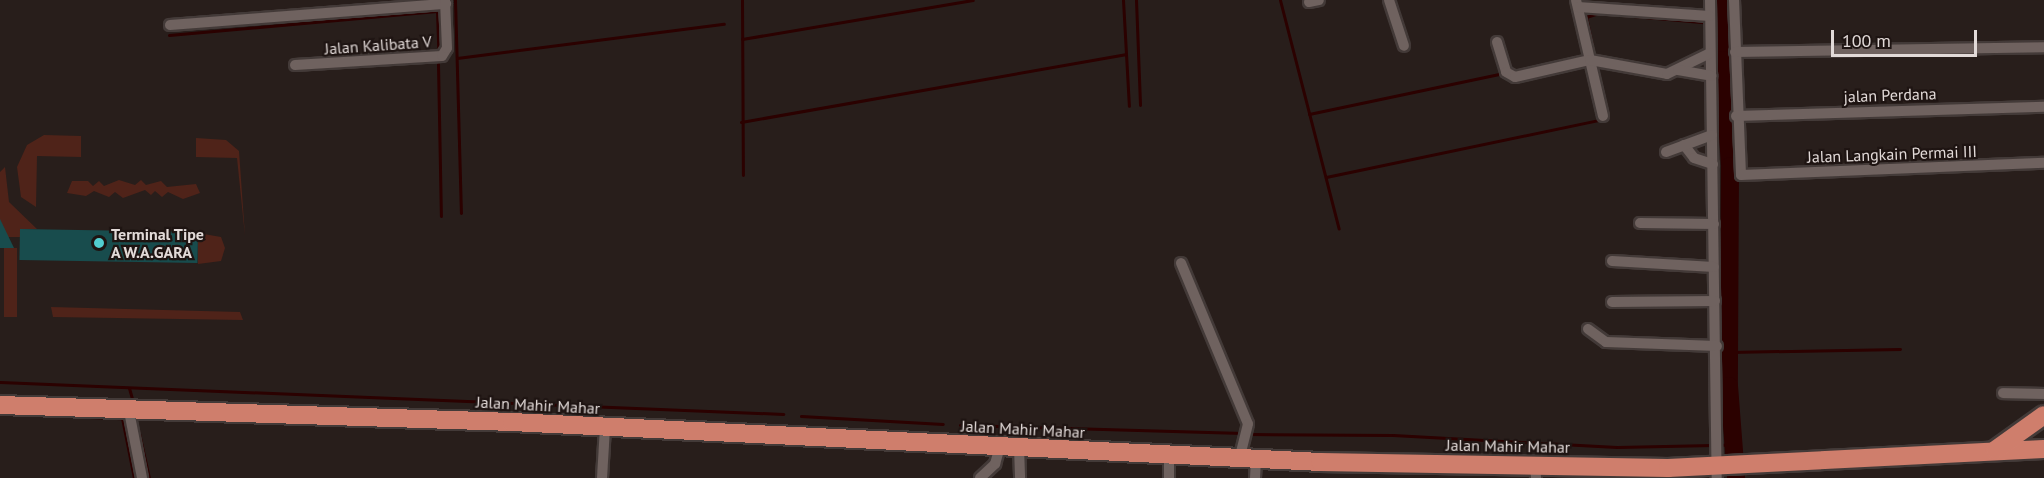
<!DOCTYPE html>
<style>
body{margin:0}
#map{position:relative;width:2044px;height:478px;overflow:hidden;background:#281e1b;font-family:"PT Sans",sans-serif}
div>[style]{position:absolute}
.green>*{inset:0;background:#4f2319;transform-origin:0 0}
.stream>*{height:3px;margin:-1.5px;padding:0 1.5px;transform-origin:1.5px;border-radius:1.5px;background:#2b0100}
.river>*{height:18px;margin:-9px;padding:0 9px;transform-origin:9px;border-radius:9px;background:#2b0100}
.building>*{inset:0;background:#184c4d;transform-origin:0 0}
.roads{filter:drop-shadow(2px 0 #433a38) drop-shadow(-2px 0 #433a38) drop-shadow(0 2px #433a38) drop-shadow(0 -2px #433a38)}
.street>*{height:10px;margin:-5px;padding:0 5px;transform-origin:5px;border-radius:5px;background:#6f625f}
.highway>*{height:18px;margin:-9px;padding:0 9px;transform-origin:9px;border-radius:9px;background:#cf7e6c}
.dots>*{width:16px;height:16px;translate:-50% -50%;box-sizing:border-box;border:3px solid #1e1412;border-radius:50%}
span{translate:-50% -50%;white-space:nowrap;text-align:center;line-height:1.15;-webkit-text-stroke:4.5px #1e1412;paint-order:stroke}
.street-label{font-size:16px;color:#e2dad8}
.poi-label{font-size:16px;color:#e2dad8;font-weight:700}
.left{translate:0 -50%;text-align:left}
.scale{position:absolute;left:1831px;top:30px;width:146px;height:27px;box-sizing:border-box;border:3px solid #e2dad8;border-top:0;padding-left:8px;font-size:18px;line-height:21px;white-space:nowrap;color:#e2dad8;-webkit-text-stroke:4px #1e1412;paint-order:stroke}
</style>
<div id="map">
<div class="green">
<div style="clip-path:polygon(44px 135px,81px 136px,81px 157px,37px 156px,36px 207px,21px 197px,17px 167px,27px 145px)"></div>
<div style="clip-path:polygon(196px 138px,226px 140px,239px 151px,245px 236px,237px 158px,196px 157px)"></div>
<div style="clip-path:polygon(5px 167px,9px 202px,37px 229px,20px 229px,20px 237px,6px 237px,0 222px,0 172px)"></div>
<div style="clip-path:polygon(119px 180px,135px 185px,141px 180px,146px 185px,161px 181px,167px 187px,196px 184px,200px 193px,183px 199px,168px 192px,162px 197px,155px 191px,151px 195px,145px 190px,123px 198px,115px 192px,109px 197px,94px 191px,86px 196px,67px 193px,72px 181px,88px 181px,93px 186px,99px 181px,104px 186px)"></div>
<div style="clip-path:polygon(198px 233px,221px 237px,225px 248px,221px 261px,198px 264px)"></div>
<div style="left:4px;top:248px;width:13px;height:69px"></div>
<div style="clip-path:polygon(51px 307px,240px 312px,243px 320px,53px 317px)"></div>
</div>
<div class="stream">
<div style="left:455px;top:0;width:213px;rotate:88.4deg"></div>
<div style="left:742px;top:0;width:175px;rotate:89.7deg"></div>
<div style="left:1123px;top:0;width:106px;rotate:86.8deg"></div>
<div style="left:1136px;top:0;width:105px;rotate:87.8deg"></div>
<div style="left:1280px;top:0;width:236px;rotate:75.6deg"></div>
<div style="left:417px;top:1px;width:11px;rotate:-5deg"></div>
<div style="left:437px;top:11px;width:37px;rotate:88deg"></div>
<div style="left:1611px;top:14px;width:113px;rotate:5.1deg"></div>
<div style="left:169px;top:35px;width:269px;rotate:-5.1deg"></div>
<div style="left:742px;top:39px;width:234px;rotate:-9.6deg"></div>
<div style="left:1592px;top:45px;width:29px;rotate:-102deg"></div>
<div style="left:1586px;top:17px;width:13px;rotate:-18deg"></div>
<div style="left:457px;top:58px;width:269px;rotate:-7.3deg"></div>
<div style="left:438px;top:64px;width:152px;rotate:88.9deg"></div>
<div style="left:1514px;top:71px;width:30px;rotate:-12deg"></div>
<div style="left:1309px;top:114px;width:199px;rotate:-11.9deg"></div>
<div style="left:741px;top:122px;width:390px;rotate:-10deg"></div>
<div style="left:1326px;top:177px;width:278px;rotate:-11.8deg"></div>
<div style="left:1598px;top:120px;width:51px;rotate:-101.3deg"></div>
<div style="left:1729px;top:352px;width:171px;rotate:-1deg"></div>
<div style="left:0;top:382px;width:784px;rotate:2.34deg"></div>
<div style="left:129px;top:388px;width:15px;rotate:74deg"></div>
<div style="left:801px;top:416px;width:142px;rotate:3.2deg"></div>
<div style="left:89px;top:417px;width:33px;rotate:2deg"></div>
<div style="left:122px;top:418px;width:61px;rotate:78.7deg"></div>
<div style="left:960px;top:425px;width:283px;rotate:1.6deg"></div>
<div style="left:139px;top:433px;width:46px;rotate:77.5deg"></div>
<div style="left:1249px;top:434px;width:144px;rotate:0.4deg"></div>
<div style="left:1393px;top:435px;width:224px;rotate:3.1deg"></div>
<div style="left:1617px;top:447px;width:96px;rotate:-1.2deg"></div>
<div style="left:1720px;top:445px;width:13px;rotate:-4deg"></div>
</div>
<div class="river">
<div style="left:1724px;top:0;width:60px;rotate:91deg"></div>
<div style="left:1723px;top:60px;width:106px;rotate:86.2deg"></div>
<div style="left:1730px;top:166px;width:220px;rotate:90.3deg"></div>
<div style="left:1729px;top:386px;width:92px;rotate:85.6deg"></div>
</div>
<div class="building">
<div style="clip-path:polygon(0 219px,14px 248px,0 248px)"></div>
<div style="left:20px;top:229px;width:178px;height:31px;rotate:1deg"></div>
</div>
<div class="roads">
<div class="street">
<div style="left:1389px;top:0;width:48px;rotate:71.9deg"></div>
<div style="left:1576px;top:0;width:119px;rotate:76.9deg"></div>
<div style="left:1710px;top:0;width:478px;rotate:89.2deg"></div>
<div style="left:1734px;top:0;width:175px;rotate:87.7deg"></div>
<div style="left:1741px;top:175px;width:303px;rotate:-2.3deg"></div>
<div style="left:1309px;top:2px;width:10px;rotate:-11deg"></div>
<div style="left:1578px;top:7px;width:132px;rotate:3.9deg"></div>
<div style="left:170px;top:25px;width:277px;rotate:-4.4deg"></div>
<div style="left:1497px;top:42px;width:31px;rotate:73deg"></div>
<div style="left:1506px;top:72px;width:10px;rotate:29deg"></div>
<div style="left:1515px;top:77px;width:77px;rotate:-12.8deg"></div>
<div style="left:1590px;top:60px;width:78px;rotate:10.3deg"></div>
<div style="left:1667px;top:74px;width:48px;rotate:-26deg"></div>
<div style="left:1735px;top:52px;width:309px;rotate:-0.9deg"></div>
<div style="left:295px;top:65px;width:147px;rotate:-3.5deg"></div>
<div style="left:442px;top:56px;width:9px;rotate:-58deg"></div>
<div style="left:447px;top:48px;width:48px;rotate:-92.4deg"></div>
<div style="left:1678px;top:70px;width:34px;rotate:10deg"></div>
<div style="left:1736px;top:116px;width:308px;rotate:-1.7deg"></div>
<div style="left:1684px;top:145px;width:16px;rotate:52deg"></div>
<div style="left:1694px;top:158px;width:20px;rotate:18deg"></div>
<div style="left:1666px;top:152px;width:49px;rotate:-20.3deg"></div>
<div style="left:1640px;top:223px;width:74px;rotate:0.8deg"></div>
<div style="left:1612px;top:261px;width:102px;rotate:3.4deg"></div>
<div style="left:1181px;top:263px;width:174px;rotate:67.4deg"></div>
<div style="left:1248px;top:424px;width:36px;rotate:104deg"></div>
<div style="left:1612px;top:302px;width:103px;rotate:-0.6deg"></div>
<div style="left:1588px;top:329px;width:22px;rotate:36deg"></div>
<div style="left:1606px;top:342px;width:111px;rotate:2.1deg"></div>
<div style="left:2003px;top:393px;width:41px;rotate:1.4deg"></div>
<div style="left:129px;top:411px;width:68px;rotate:79deg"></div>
<div style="left:1019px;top:447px;width:31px;rotate:88deg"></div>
<div style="left:1169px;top:456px;width:22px;rotate:90deg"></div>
<div style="left:1535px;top:466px;width:12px;rotate:85deg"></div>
<div style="left:602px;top:478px;width:50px;rotate:-86.6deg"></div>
<div style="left:980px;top:478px;width:21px;rotate:-43deg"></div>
<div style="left:995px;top:464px;width:19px;rotate:-74deg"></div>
<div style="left:1255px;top:478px;width:18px;rotate:-87deg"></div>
</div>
<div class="highway">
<div style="left:0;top:405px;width:512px;rotate:1.9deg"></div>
<div style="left:512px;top:422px;width:809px;rotate:2.83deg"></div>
<div style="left:1320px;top:462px;width:348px;rotate:1deg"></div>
<div style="left:1668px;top:468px;width:376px;rotate:-2.9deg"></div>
<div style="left:1995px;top:450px;width:60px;rotate:-35.5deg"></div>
</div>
</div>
<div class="dots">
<div style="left:99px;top:243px;background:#52cdcf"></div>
</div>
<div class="street-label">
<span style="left:378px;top:45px;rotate:-4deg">Jalan Kalibata V</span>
<span style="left:1890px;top:95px;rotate:-2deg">jalan Perdana</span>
<span style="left:1892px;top:154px;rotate:-2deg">Jalan Langkain Permai III</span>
<span style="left:538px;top:405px;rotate:3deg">Jalan Mahir Mahar</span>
<span style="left:1023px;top:429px;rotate:3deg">Jalan Mahir Mahar</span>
<span style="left:1508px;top:446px;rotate:1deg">Jalan Mahir Mahar</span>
</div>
<div class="poi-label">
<span class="left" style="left:111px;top:243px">Terminal Tipe<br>A W.A.GARA</span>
</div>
<div class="scale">100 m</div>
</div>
